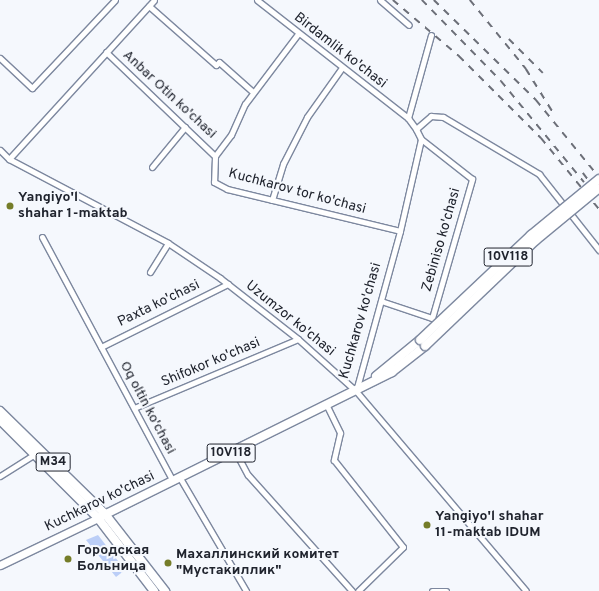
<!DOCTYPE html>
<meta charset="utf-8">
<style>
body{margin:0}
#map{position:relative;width:599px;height:591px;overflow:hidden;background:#f5f8fd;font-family:Overpass,sans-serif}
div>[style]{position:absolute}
.green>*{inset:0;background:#bbcef7}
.roads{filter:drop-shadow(1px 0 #7d889f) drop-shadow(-1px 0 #7d889f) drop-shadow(0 1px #7d889f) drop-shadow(0 -1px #7d889f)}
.street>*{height:5px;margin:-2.5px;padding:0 2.5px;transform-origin:2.5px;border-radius:2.5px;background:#fff}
.secondary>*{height:7px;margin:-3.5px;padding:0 3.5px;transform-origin:3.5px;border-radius:3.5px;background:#fff}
.primary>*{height:8px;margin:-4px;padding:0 4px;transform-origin:4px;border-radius:4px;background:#fff}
.rail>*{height:1.5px;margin-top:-0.75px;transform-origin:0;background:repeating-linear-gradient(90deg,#6c6f78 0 7px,transparent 0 14px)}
.bridges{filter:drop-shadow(1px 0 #7d889f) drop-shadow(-1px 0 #7d889f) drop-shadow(0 1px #7d889f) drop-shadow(0 -1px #7d889f)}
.primary-bridge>*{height:8px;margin:-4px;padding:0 4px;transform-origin:4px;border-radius:4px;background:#fff}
.dots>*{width:11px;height:11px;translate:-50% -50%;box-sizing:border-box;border:2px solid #f5f8fd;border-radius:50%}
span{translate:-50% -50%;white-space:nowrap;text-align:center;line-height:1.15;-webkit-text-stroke:4px #f5f8fd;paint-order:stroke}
.shield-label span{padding:1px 3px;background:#f5f8fd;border:1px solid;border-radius:3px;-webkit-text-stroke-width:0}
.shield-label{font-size:13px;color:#20242e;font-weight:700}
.street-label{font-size:14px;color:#20242e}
.poi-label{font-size:14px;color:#20242e;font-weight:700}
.left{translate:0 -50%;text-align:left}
</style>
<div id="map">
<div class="green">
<div style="clip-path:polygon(98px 535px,125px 570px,116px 577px,86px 540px)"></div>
</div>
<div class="roads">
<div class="street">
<div style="left:257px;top:0;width:192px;rotate:38deg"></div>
<div style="left:408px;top:118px;width:14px;rotate:54deg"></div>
<div style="left:416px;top:129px;width:20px;rotate:-41deg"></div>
<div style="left:431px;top:116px;width:12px;rotate:5deg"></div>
<div style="left:443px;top:117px;width:112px;rotate:30.7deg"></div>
<div style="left:539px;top:174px;width:97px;rotate:51.7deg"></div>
<div style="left:380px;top:0;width:38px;rotate:41deg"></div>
<div style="left:149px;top:6px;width:89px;rotate:41.4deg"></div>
<div style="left:216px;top:65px;width:4px;rotate:-45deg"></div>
<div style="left:219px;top:62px;width:45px;rotate:41.4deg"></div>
<div style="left:106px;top:52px;width:151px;rotate:43.7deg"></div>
<div style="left:0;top:58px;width:44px;rotate:43.2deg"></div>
<div style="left:32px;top:88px;width:121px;rotate:-46.7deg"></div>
<div style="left:408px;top:118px;width:86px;rotate:-74.5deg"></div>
<div style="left:0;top:150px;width:13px;rotate:45deg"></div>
<div style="left:9px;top:159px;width:180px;rotate:27.8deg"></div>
<div style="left:168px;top:243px;width:63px;rotate:33.9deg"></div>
<div style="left:220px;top:278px;width:99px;rotate:38deg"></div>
<div style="left:298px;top:339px;width:78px;rotate:41.9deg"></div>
<div style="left:356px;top:391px;width:262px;rotate:49.6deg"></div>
<div style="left:215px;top:156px;width:26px;rotate:92deg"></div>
<div style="left:214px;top:182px;width:15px;rotate:28deg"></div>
<div style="left:227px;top:189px;width:178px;rotate:13.6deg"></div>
<div style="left:215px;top:156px;width:26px;rotate:-53deg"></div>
<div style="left:231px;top:135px;width:34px;rotate:-66deg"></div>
<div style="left:245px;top:104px;width:88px;rotate:-52.9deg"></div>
<div style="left:9px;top:159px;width:215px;rotate:-47.6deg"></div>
<div style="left:152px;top:167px;width:52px;rotate:-50.5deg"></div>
<div style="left:272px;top:200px;width:38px;rotate:-73deg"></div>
<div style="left:283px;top:164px;width:53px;rotate:-62.9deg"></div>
<div style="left:307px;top:117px;width:59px;rotate:-54.7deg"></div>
<div style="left:42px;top:237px;width:277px;rotate:61.8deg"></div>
<div style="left:150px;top:272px;width:34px;rotate:-58deg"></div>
<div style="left:381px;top:301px;width:54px;rotate:18.4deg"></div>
<div style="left:432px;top:318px;width:145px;rotate:-73.9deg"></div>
<div style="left:472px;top:179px;width:65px;rotate:-141.9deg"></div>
<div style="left:101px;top:347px;width:142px;rotate:-26.4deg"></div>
<div style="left:356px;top:391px;width:166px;rotate:-74.6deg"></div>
<div style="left:400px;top:231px;width:94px;rotate:-77.1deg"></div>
<div style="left:421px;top:139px;width:11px;rotate:-117deg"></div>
<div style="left:327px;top:406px;width:30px;rotate:64deg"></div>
<div style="left:340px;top:433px;width:28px;rotate:103deg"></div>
<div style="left:334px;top:460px;width:111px;rotate:51.6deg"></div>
<div style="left:403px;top:547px;width:63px;rotate:135.6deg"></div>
<div style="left:134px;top:408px;width:178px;rotate:-22.8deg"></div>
<div style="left:235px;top:451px;width:27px;rotate:62deg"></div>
<div style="left:248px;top:475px;width:156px;rotate:48.1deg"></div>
<div style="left:0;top:476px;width:41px;rotate:-32.2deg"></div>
<div style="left:180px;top:478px;width:131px;rotate:59.7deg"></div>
<div style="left:432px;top:591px;width:14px"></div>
</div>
<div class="secondary">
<div style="left:0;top:565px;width:109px;rotate:-25.6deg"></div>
</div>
<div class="primary">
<div style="left:376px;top:376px;width:57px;rotate:-39.3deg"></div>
<div style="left:0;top:411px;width:147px;rotate:44.4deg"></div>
<div style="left:105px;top:514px;width:98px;rotate:52.1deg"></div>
<div style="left:0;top:420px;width:139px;rotate:45deg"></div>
<div style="left:98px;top:518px;width:92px;rotate:52.5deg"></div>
<div style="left:98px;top:518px;width:328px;rotate:-26.4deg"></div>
<div style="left:392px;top:372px;width:42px;rotate:-38.2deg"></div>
</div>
</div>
<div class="rail">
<div style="left:393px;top:0;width:87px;rotate:40.3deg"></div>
<div style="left:459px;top:56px;width:116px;rotate:45deg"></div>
<div style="left:541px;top:138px;width:92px;rotate:50.8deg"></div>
<div style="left:422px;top:0;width:113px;rotate:45.7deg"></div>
<div style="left:501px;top:81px;width:131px;rotate:50.6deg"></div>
<div style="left:434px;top:0;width:143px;rotate:44.4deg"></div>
<div style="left:536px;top:100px;width:99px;rotate:50.7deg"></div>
<div style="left:470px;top:0;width:89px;rotate:50.9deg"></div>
<div style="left:526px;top:69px;width:53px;rotate:58.1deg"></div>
<div style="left:509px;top:39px;width:48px;rotate:45deg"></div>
<div style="left:583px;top:173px;width:26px;rotate:53deg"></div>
</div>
<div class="bridges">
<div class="primary-bridge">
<div style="left:420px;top:340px;width:153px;rotate:-43.4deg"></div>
<div style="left:531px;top:235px;width:88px;rotate:-39.5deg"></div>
<div style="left:425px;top:346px;width:153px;rotate:-43.7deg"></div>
<div style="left:536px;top:240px;width:82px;rotate:-39.5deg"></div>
</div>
</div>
<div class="dots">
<div style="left:10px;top:206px;background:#757d29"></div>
<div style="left:427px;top:525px;background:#757d29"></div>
<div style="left:68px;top:559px;background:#757d29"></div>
<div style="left:168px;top:563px;background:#757d29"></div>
</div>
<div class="shield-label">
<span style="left:508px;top:257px">10V118</span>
<span style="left:231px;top:453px">10V118</span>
<span style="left:53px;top:462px">M34</span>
</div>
<div class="street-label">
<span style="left:340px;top:51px;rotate:38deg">Birdamlik ko'chasi</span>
<span style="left:169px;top:95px;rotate:43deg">Anbar Otin ko'chasi</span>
<span style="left:297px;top:192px;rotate:15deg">Kuchkarov tor ko'chasi</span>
<span style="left:442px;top:240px;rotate:-74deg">Zebiniso ko'chasi</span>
<span style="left:159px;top:304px;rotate:-26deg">Paxta ko'chasi</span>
<span style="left:290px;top:319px;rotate:39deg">Uzumzor ko'chasi</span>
<span style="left:361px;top:321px;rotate:-74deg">Kuchkarov ko'chasi</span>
<span style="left:211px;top:363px;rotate:-23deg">Shifokor ko'chasi</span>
<span style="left:147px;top:408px;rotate:62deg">Oq oltin ko'chasi</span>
<span style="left:100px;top:502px;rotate:-26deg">Kuchkarov ko'chasi</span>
</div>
<div class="poi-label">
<span class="left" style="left:18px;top:206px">Yangiyo'l<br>shahar 1-maktab</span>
<span class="left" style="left:435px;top:525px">Yangiyo'l shahar<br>11-maktab IDUM</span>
<span class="left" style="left:77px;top:559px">Городская<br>Больница</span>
<span class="left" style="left:176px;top:563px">Махаллинский комитет<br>"Мустакиллик"</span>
</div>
</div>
